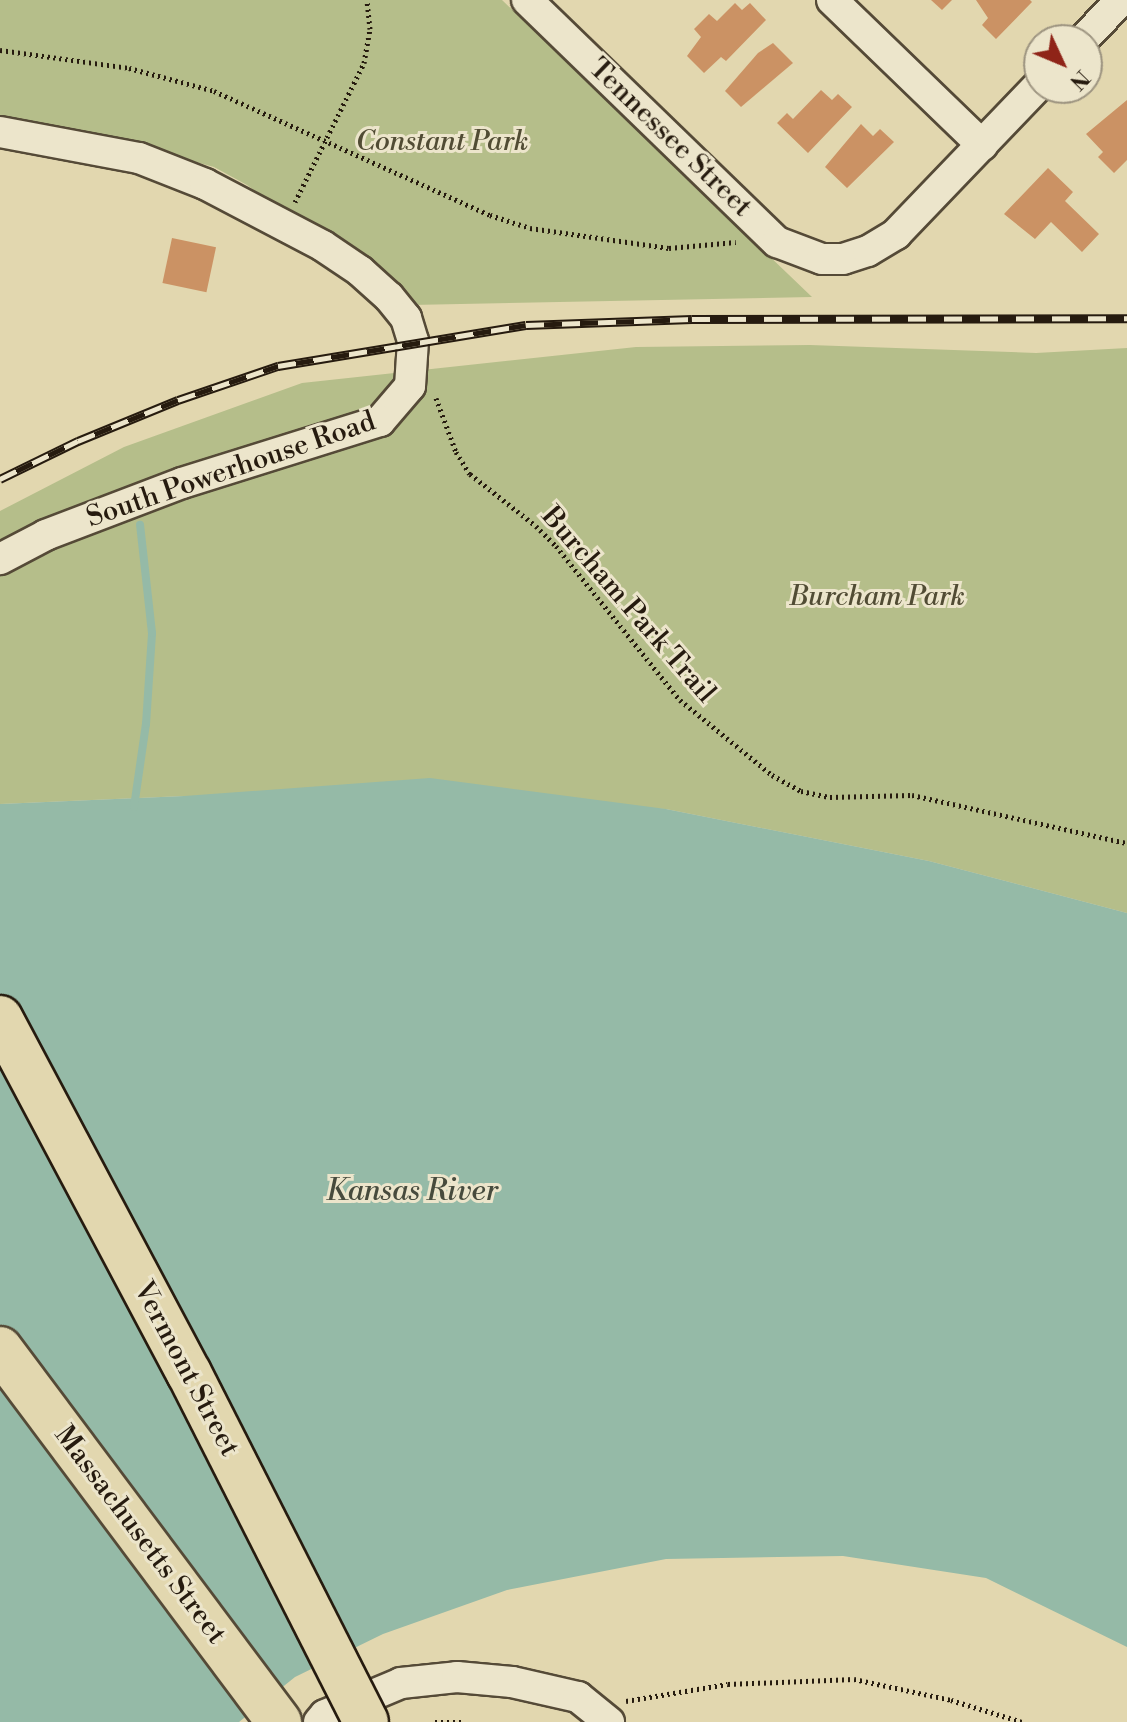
<!DOCTYPE html>
<style>
body{margin:0}
#map{position:relative;width:1127px;height:1722px;overflow:hidden;background:#e2d7af;font-family:"Libre Bodoni",serif}
div>[style]{position:absolute}
.green>*{inset:0;background:#b5be8a}
.water>*{inset:0;background:#95baa7}
.stream>*{height:8px;margin:-4px;padding:0 4px;transform-origin:4px;border-radius:4px;background:#95baa7}
.building>*{inset:0;background:#cb9264;transform-origin:0 0}
.path>*{height:5px;margin-top:-2.5px;transform-origin:0;background:repeating-linear-gradient(90deg,#261b0f 0 2px,transparent 0 6px)}
.roads{filter:drop-shadow(2px 0 #554a37) drop-shadow(-2px 0 #554a37) drop-shadow(0 2px #554a37) drop-shadow(0 -2px #554a37)}
.minor>*{height:30px;margin:-15px;padding:0 15px;transform-origin:15px;border-radius:15px;background:#ece5cb}
.highway>*{height:44px;margin:-22px;padding:0 22px;transform-origin:22px;border-radius:22px;background:#e2d7af}
.rail>*{height:9px;margin-top:-4.5px;transform-origin:0;background:repeating-linear-gradient(90deg,#ece5cb 0 18px,#261b0f 0 36px);box-sizing:border-box;border-block:2px solid #261b0f}
.bridges{filter:drop-shadow(2px 0 #261b0f) drop-shadow(-2px 0 #261b0f) drop-shadow(0 2px #261b0f) drop-shadow(0 -2px #261b0f)}
.highway-bridge>*{height:44px;margin:-22px;padding:0 22px;transform-origin:22px;border-radius:22px;background:#e2d7af}
span{translate:-50% -50%;white-space:nowrap;text-align:center;line-height:1.15;-webkit-text-stroke:6px #ece5cb;paint-order:stroke}
.street-label{font-size:28px;color:#261b0f}
.park-label{font-size:28px;color:#514c34;font-style:italic}
.water-label{font-size:30px;color:#474b3d;font-style:italic}
.north{position:absolute;left:1023px;top:24px;width:80px;height:80px;box-sizing:border-box;background:#ece5cb;border:2px solid #9d9480;border-radius:50%;rotate:134deg;font-size:22px;font-weight:700;line-height:32px;text-align:center;color:#261b0f}
.north::after{content:'';display:block;margin:auto;width:28px;height:36px;background:#8f2418;clip-path:polygon(50% 0,100% 100%,50% 72%,0 100%)}
</style>
<div id="map">
<div class="green">
<div style="clip-path:polygon(0 0,502px 0,812px 297px,411px 305px,247px 185px,214px 167px,109px 138px,0 121px)"></div>
<div style="clip-path:polygon(810px 345px,1036px 353px,1127px 348px,1127px 913px,929px 861px,666px 809px,184px 796px,0 804px,0 511px,124px 447px,302px 383px,636px 347px)"></div>
</div>
<div class="water">
<div style="clip-path:polygon(430px 778px,666px 809px,929px 861px,1127px 913px,1127px 1647px,986px 1578px,843px 1556px,666px 1559px,507px 1590px,383px 1634px,295px 1677px,239px 1722px,0 1722px,0 804px,184px 796px)"></div>
</div>
<div class="stream">
<div style="left:134px;top:807px;width:84px;rotate:-81.8deg"></div>
<div style="left:146px;top:724px;width:91px;rotate:-86.2deg"></div>
<div style="left:152px;top:633px;width:109px;rotate:-96.3deg"></div>
</div>
<div class="building">
<div style="clip-path:polygon(931px 0,952px 0,942px 10px)"></div>
<div style="clip-path:polygon(976px 0,1030px 0,1032px 2px,996px 39px,982px 25px,988px 18px)"></div>
<div style="clip-path:polygon(735px 3px,742px 10px,750px 3px,766px 20px,726px 61px,721px 57px,704px 73px,687px 56px,701px 37px,694px 29px,709px 14px,717px 21px)"></div>
<div style="clip-path:polygon(773px 43px,793px 63px,741px 107px,725px 91px,758px 53px)"></div>
<div style="clip-path:polygon(821px 90px,832px 100px,838px 94px,852px 107px,808px 153px,777px 123px,787px 113px,793px 119px)"></div>
<div style="clip-path:polygon(1127px 100px,1127px 160px,1114px 173px,1098px 157px,1103px 152px,1086px 134px)"></div>
<div style="clip-path:polygon(861px 124px,873px 136px,880px 129px,894px 142px,847px 188px,825px 167px)"></div>
<div style="clip-path:polygon(1048px 168px,1073px 192px,1065px 201px,1099px 234px,1082px 252px,1051px 222px,1035px 239px,1004px 214px)"></div>
<div style="left:172px;top:238px;width:45px;height:46px;rotate:12deg"></div>
</div>
<div class="path">
<div style="left:0;top:50px;width:130px;rotate:7.9deg"></div>
<div style="left:129px;top:68px;width:88px;rotate:15.1deg"></div>
<div style="left:214px;top:91px;width:303px;rotate:24.2deg"></div>
<div style="left:490px;top:215px;width:42px;rotate:18deg"></div>
<div style="left:530px;top:228px;width:140px;rotate:8.2deg"></div>
<div style="left:669px;top:248px;width:67px;rotate:-5.1deg"></div>
<div style="left:295px;top:202px;width:155px;rotate:-63.6deg"></div>
<div style="left:364px;top:63px;width:35px;rotate:-80deg"></div>
<div style="left:370px;top:29px;width:29px;rotate:-96deg"></div>
<div style="left:436px;top:398px;width:58px;rotate:69.7deg"></div>
<div style="left:456px;top:452px;width:26px;rotate:58deg"></div>
<div style="left:470px;top:474px;width:84px;rotate:38.2deg"></div>
<div style="left:536px;top:526px;width:28px;rotate:45deg"></div>
<div style="left:556px;top:546px;width:198px;rotate:51.2deg"></div>
<div style="left:680px;top:700px;width:119px;rotate:39.2deg"></div>
<div style="left:772px;top:775px;width:33px;rotate:29deg"></div>
<div style="left:801px;top:791px;width:30px;rotate:12deg"></div>
<div style="left:830px;top:797px;width:82px;rotate:-1.4deg"></div>
<div style="left:912px;top:795px;width:220px;rotate:12.6deg"></div>
<div style="left:626px;top:1701px;width:103px;rotate:-9.5deg"></div>
<div style="left:728px;top:1684px;width:126px;rotate:-2.3deg"></div>
<div style="left:854px;top:1679px;width:99px;rotate:12.2deg"></div>
<div style="left:951px;top:1700px;width:74px;rotate:17.2deg"></div>
<div style="left:435px;top:1722px;width:26px"></div>
</div>
<div class="roads">
<div class="minor">
<div style="left:527px;top:0;width:348px;rotate:44.1deg"></div>
<div style="left:777px;top:242px;width:48px;rotate:20.7deg"></div>
<div style="left:822px;top:259px;width:21px"></div>
<div style="left:843px;top:259px;width:26px;rotate:-18deg"></div>
<div style="left:868px;top:251px;width:33px;rotate:-31deg"></div>
<div style="left:896px;top:234px;width:207px;rotate:-46.2deg"></div>
<div style="left:832px;top:0;width:209px;rotate:44deg"></div>
<div style="left:1083px;top:40px;width:55px;rotate:-46.5deg"></div>
<div style="left:0;top:132px;width:141px;rotate:10.6deg"></div>
<div style="left:139px;top:158px;width:71px;rotate:21.5deg"></div>
<div style="left:205px;top:184px;width:133px;rotate:27.7deg"></div>
<div style="left:323px;top:246px;width:45px;rotate:34deg"></div>
<div style="left:360px;top:271px;width:39px;rotate:42deg"></div>
<div style="left:389px;top:297px;width:27px;rotate:51deg"></div>
<div style="left:406px;top:318px;width:24px;rotate:73deg"></div>
<div style="left:413px;top:341px;width:45px;rotate:93.8deg"></div>
<div style="left:410px;top:386px;width:46px;rotate:130.6deg"></div>
<div style="left:380px;top:421px;width:207px;rotate:162.6deg"></div>
<div style="left:182px;top:483px;width:146px;rotate:159.1deg"></div>
<div style="left:46px;top:535px;width:52px;rotate:152.4deg"></div>
<div style="left:319px;top:1722px;width:9px;rotate:-49deg"></div>
<div style="left:325px;top:1715px;width:82px;rotate:-22.8deg"></div>
<div style="left:401px;top:1683px;width:56px;rotate:-6.1deg"></div>
<div style="left:457px;top:1677px;width:55px;rotate:5.2deg"></div>
<div style="left:512px;top:1682px;width:68px;rotate:12.8deg"></div>
<div style="left:578px;top:1697px;width:40px;rotate:39deg"></div>
</div>
<div class="highway">
<div style="left:0;top:1349px;width:466px;rotate:53.2deg"></div>
</div>
</div>
<div class="rail">
<div style="left:0;top:479px;width:87px;rotate:-26deg"></div>
<div style="left:78px;top:441px;width:108px;rotate:-22.3deg"></div>
<div style="left:178px;top:400px;width:106px;rotate:-18.8deg"></div>
<div style="left:278px;top:366px;width:251px;rotate:-9.4deg"></div>
<div style="left:526px;top:325px;width:166px;rotate:-2.1deg"></div>
<div style="left:692px;top:319px;width:435px;rotate:-0.1deg"></div>
</div>
<div class="bridges">
<div class="highway-bridge">
<div style="left:0;top:1018px;width:402px;rotate:62deg"></div>
<div style="left:189px;top:1373px;width:391px;rotate:63.1deg"></div>
</div>
</div>
<div class="street-label">
<span style="left:670px;top:138px;rotate:44deg">Tennessee Street</span>
<span style="left:231px;top:470px;rotate:-19deg">South Powerhouse Road</span>
<span style="left:628px;top:605px;rotate:49deg">Burcham Park Trail</span>
<span style="left:186px;top:1369px;rotate:62deg">Vermont Street</span>
<span style="left:140px;top:1535px;rotate:53deg">Massachusetts Street</span>
</div>
<div class="park-label">
<span style="left:442px;top:142px">Constant Park</span>
<span style="left:877px;top:597px">Burcham Park</span>
</div>
<div class="water-label">
<span style="left:412px;top:1191px">Kansas River</span>
</div>
<div class="north">N</div>
</div>
